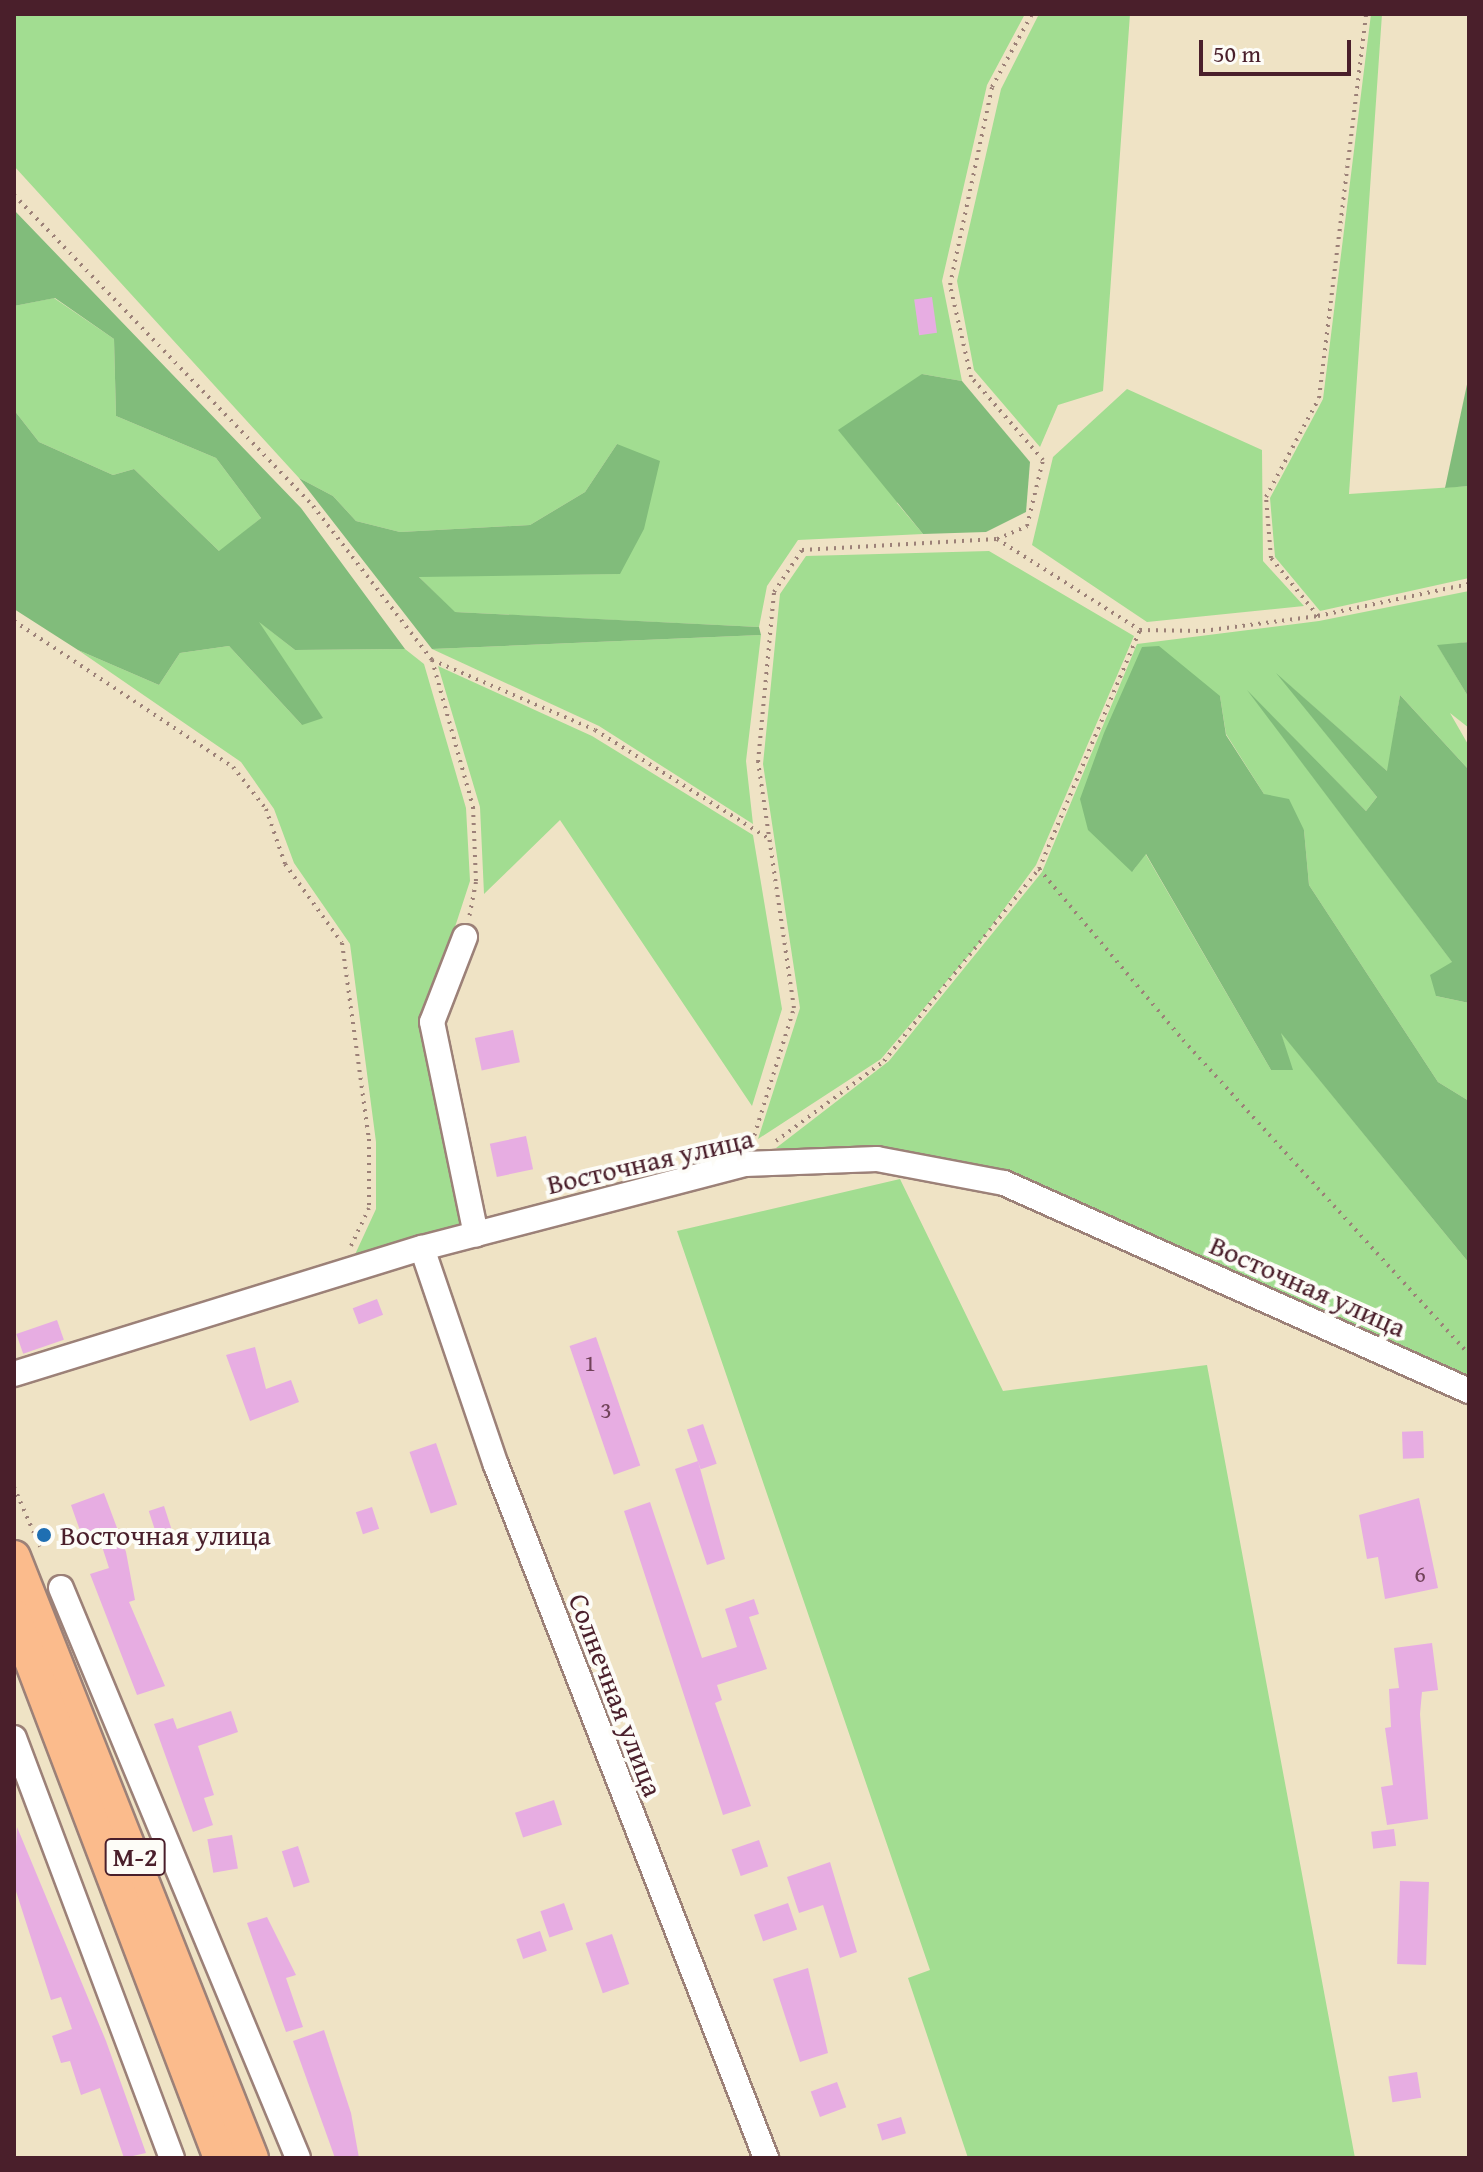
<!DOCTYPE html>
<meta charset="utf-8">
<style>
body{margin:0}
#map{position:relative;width:1483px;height:2172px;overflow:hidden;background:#efe3c5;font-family:"Gentium Book Plus",serif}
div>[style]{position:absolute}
.green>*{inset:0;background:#a2dd91}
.forest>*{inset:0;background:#81bc7b}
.building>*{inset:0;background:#e7ade2;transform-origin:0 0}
.path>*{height:4px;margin-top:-2px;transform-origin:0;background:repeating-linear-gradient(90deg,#9c8178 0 2px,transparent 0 8px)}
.roads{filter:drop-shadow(2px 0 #9c8178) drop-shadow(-2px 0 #9c8178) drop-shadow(0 2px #9c8178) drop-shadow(0 -2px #9c8178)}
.minor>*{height:24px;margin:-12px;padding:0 12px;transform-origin:12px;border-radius:12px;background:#fff}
.major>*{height:32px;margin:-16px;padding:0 16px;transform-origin:16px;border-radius:16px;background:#fbbb8c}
.dots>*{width:22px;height:22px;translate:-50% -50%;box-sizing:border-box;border:4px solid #fdfcf7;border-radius:50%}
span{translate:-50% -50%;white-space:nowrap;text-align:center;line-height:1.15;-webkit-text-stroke:8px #fdfcf7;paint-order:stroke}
.number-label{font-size:24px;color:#714259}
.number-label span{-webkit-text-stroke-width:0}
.shield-label span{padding:2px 6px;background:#fdfcf7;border:2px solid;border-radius:6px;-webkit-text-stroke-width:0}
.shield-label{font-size:26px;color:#4a1f2b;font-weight:700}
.street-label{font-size:28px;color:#4a1f2b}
.poi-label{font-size:28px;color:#4a1f2b}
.left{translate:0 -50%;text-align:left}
.frame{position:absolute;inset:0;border:16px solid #4a1f2b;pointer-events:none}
.scale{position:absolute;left:1199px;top:40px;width:152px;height:36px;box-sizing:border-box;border:4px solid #4a1f2b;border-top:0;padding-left:10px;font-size:24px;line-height:28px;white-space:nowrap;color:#4a1f2b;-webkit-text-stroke:6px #fdfcf7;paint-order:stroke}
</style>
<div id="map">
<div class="green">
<div style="clip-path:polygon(14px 14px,1025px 14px,987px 85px,942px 281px,962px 381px,922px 374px,897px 503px,923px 534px,798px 540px,767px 586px,759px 627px,454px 612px,418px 576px,620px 574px,617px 444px,585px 492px,530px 525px,400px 532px,356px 521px,333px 496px,299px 478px,14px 166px)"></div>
<div style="clip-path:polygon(1039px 14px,1130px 14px,1103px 391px,1058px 405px,1040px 447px,974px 370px,957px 281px,1001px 89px)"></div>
<div style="clip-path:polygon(1371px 14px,1382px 14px,1349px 494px,1469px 486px,1469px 578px,1320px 611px,1275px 557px,1270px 498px,1323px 399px)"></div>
<div style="clip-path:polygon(54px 298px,114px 339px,116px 416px,216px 458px,261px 518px,220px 552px,134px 469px,113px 475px,39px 442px,14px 410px,14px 306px)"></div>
<div style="clip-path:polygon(1127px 389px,1262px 450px,1263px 561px,1304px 606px,1147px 622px,1032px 545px,1053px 457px)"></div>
<div style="clip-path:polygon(989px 551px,1134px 636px,1036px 865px,979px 943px,881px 1059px,758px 1139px,800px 1008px,763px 764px,780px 594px,806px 556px)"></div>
<div style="clip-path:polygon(1469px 591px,1469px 642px,1438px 646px,1469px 698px,1469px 728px,1450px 713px,1469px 746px,1469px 770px,1400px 695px,1388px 772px,1281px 678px,1377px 797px,1366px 811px,1253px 697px,1453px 963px,1436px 996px,1469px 1003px,1469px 1101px,1438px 1082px,1309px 885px,1304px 830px,1264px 794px,1226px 734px,1220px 696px,1133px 871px,1145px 853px,1271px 1070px,1292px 1070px,1280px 1031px,1469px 1263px,1469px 1376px,1008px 1176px,876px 1148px,776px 1148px,889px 1061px,1042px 872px,1137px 644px,1319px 621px)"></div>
<div style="clip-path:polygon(257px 620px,295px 650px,405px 649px,424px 664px,466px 808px,470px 881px,424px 1022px,463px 1223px,453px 1233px,352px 1261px,376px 1209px,376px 1142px,350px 944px,294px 863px,274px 809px,241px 762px,78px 650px,159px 685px,180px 653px,229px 646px,302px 725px)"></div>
<div style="clip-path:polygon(761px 635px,746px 761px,753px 824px,599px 726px,432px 649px)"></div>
<div style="clip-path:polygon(438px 666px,592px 736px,753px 835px,782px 1009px,752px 1106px,560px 820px,484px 894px,480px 807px)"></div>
<div style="clip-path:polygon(900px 1179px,1003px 1391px,1207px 1365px,1355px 2158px,968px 2158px,908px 1978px,930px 1970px,677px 1231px)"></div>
</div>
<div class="forest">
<div style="clip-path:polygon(14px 210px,301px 508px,405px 649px,295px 650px,259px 622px,323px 718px,302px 725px,229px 646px,180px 653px,159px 685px,78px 650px,14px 609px,14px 410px,39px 442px,113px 475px,134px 469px,219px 551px,261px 518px,216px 458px,116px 416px,114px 339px,55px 298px,14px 306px)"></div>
<div style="clip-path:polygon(922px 374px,962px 381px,1030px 462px,1026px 512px,986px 532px,923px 534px,838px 430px)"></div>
<div style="clip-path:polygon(1469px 375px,1469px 486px,1445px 488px)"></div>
<div style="clip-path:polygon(617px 444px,660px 461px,644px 529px,620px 574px,419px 577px,455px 612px,759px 627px,761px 635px,432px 649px,299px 478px,333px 496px,356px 521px,400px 532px,530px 525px,585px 492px)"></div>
<div style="clip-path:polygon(1469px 642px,1469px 698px,1437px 645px)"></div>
<div style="clip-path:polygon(1159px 646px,1220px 696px,1226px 735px,1264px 794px,1289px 799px,1304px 830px,1309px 885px,1438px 1082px,1469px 1101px,1469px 1263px,1281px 1033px,1293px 1070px,1271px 1070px,1146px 854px,1132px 872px,1088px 830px,1080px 799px,1104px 733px,1142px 647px)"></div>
<div style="clip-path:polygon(1276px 673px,1387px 771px,1400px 695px,1469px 770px,1469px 1003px,1436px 996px,1430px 975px,1452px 962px,1247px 690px,1366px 811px,1377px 797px)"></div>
</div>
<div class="building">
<div style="left:932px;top:297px;width:36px;height:18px;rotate:82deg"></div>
<div style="left:513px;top:1030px;width:33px;height:39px;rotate:78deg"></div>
<div style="left:526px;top:1136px;width:34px;height:37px;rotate:78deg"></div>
<div style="left:377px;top:1299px;width:17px;height:26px;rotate:69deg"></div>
<div style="left:57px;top:1320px;width:21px;height:43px;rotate:71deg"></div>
<div style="left:596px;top:1337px;width:136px;height:28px;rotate:71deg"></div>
<div style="clip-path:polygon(255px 1347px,266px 1389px,291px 1380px,299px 1402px,250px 1421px,226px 1355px)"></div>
<div style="left:703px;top:1424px;width:42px;height:17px;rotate:71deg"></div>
<div style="left:1423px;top:1431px;width:27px;height:21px;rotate:88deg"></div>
<div style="left:436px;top:1443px;width:65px;height:28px;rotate:71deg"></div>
<div style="clip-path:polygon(698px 1461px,725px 1559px,707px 1565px,675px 1469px)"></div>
<div style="clip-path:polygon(104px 1493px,126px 1552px,135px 1600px,129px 1602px,165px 1686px,137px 1695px,90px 1574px,109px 1568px,98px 1534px,83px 1539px,71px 1505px)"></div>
<div style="clip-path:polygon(1419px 1498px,1438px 1588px,1385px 1599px,1378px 1557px,1367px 1559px,1359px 1515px)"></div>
<div style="clip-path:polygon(650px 1502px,702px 1658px,737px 1647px,725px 1609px,754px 1599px,759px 1614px,749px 1617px,767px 1669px,717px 1685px,722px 1700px,715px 1703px,751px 1806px,723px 1815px,624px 1511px)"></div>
<div style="left:164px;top:1506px;width:32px;height:16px;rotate:72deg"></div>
<div style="left:372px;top:1507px;width:23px;height:17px;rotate:72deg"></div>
<div style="clip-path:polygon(1432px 1643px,1438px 1690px,1422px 1692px,1420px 1714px,1428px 1819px,1387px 1825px,1381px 1787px,1393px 1785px,1385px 1728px,1391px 1727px,1389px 1689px,1399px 1688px,1394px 1648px)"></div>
<div style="clip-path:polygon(231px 1711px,238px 1732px,198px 1746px,214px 1795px,204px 1798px,213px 1825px,193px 1832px,154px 1724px,173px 1718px,177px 1729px)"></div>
<div style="left:554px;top:1800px;width:26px;height:41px;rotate:72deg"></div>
<div style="clip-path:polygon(17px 1827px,106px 2041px,146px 2153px,124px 2158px,100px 2088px,81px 2095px,70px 2061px,61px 2063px,52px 2036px,72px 2029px,61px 1997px,51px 2000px,14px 1885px)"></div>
<div style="left:1394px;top:1829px;width:17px;height:23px;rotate:83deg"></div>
<div style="left:232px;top:1835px;width:34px;height:25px;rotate:80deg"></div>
<div style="left:759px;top:1840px;width:28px;height:29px;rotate:71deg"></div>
<div style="left:298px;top:1846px;width:38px;height:17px;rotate:72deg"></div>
<div style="clip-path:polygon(830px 1862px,857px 1952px,840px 1958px,823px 1905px,799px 1913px,787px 1877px)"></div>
<div style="left:1400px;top:1881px;width:29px;height:83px;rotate:2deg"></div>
<div style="left:564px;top:1903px;width:28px;height:25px;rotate:71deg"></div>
<div style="left:788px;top:1903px;width:28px;height:36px;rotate:71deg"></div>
<div style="clip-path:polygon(267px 1917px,296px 1975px,286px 1978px,303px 2027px,286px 2032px,247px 1923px)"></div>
<div style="left:540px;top:1931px;width:21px;height:25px;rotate:71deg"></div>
<div style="left:612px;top:1934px;width:53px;height:28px;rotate:71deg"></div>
<div style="clip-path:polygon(808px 1968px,828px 2053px,800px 2062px,773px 1979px)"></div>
<div style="clip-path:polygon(324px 2030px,351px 2113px,359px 2158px,335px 2158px,293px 2041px)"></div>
<div style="left:1417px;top:2072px;width:26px;height:29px;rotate:81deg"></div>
<div style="left:837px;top:2082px;width:27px;height:28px;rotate:70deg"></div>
<div style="left:901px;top:2117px;width:17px;height:25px;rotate:73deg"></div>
</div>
<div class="path">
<div style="left:14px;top:195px;width:431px;rotate:46.1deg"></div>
<div style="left:313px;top:506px;width:195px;rotate:52.3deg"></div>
<div style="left:432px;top:660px;width:153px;rotate:74.4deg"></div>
<div style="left:473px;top:807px;width:75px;rotate:87.7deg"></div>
<div style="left:476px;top:882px;width:36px;rotate:101deg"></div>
<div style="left:997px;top:539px;width:169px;rotate:32.5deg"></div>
<div style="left:1140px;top:630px;width:63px;rotate:0.9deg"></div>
<div style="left:1203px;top:631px;width:116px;rotate:-7.4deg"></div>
<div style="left:1318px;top:616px;width:154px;rotate:-12deg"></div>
<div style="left:1318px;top:616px;width:75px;rotate:-129deg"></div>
<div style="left:1271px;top:558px;width:61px;rotate:-94.7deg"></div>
<div style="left:1266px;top:497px;width:112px;rotate:-61.8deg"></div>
<div style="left:1319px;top:398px;width:387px;rotate:-83deg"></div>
<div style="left:14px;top:621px;width:263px;rotate:33.7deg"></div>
<div style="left:233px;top:767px;width:53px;rotate:51.8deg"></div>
<div style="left:266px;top:809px;width:58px;rotate:70.9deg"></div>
<div style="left:285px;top:864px;width:97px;rotate:54.2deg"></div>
<div style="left:342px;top:943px;width:198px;rotate:82.2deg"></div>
<div style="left:369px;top:1139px;width:69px;rotate:90deg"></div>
<div style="left:369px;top:1208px;width:42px;rotate:115.3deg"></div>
<div style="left:432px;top:660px;width:177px;rotate:23.2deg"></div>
<div style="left:595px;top:730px;width:204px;rotate:32deg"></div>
<div style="left:1039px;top:869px;width:224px;rotate:49.9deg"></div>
<div style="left:1183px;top:1040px;width:425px;rotate:47.7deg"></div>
<div style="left:776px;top:1141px;width:134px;rotate:-36.5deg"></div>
<div style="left:884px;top:1061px;width:247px;rotate:-51.1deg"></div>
<div style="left:1039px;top:869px;width:259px;rotate:-67.1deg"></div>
<div style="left:752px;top:1143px;width:141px;rotate:-72.7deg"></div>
<div style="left:794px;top:1008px;width:249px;rotate:-98.3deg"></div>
<div style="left:758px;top:762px;width:171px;rotate:-84.6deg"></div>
<div style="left:774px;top:592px;width:50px;rotate:-56.3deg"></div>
<div style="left:802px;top:550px;width:195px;rotate:-3.2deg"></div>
<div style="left:997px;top:539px;width:33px;rotate:-23deg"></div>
<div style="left:1027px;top:526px;width:68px;rotate:-76.4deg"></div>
<div style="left:1043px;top:460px;width:110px;rotate:-130.9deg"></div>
<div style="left:971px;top:377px;width:94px;rotate:-102.9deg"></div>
<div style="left:950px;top:285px;width:202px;rotate:-78deg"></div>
<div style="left:992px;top:87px;width:83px;rotate:-61.3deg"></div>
<div style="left:14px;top:1487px;width:65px;rotate:66.6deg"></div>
</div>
<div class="roads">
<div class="minor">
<div style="left:465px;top:937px;width:91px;rotate:111.2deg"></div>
<div style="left:432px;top:1022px;width:217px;rotate:78.3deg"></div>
<div style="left:422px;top:1248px;width:229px;rotate:71.2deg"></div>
<div style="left:496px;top:1465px;width:744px;rotate:68.71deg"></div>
<div style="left:14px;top:1374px;width:427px;rotate:-17.2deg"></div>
<div style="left:422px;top:1248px;width:334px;rotate:-14.6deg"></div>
<div style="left:745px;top:1164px;width:132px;rotate:-2.2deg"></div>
<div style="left:877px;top:1159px;width:129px;rotate:10.7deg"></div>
<div style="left:1004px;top:1183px;width:509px;rotate:24.1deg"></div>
<div style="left:61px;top:1588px;width:617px;rotate:67.42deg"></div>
<div style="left:14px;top:1738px;width:449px;rotate:69.4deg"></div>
</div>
<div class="major">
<div style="left:14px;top:1557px;width:646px;rotate:68.4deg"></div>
<div style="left:14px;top:1616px;width:580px;rotate:69.19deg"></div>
</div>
</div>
<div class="dots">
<div style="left:44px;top:1535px;background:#1f6fb2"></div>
</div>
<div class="number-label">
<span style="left:590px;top:1363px">1</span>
<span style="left:606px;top:1410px">3</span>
<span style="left:1420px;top:1574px">6</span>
</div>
<div class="shield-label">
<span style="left:135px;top:1857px">М-2</span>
</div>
<div class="street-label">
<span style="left:650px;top:1161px;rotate:-13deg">Восточная улица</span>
<span style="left:1308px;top:1286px;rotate:24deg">Восточная улица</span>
<span style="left:616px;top:1695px;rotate:69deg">Солнечная улица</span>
</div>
<div class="poi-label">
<span class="left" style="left:60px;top:1535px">Восточная улица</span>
</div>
<div class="frame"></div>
<div class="scale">50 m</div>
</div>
